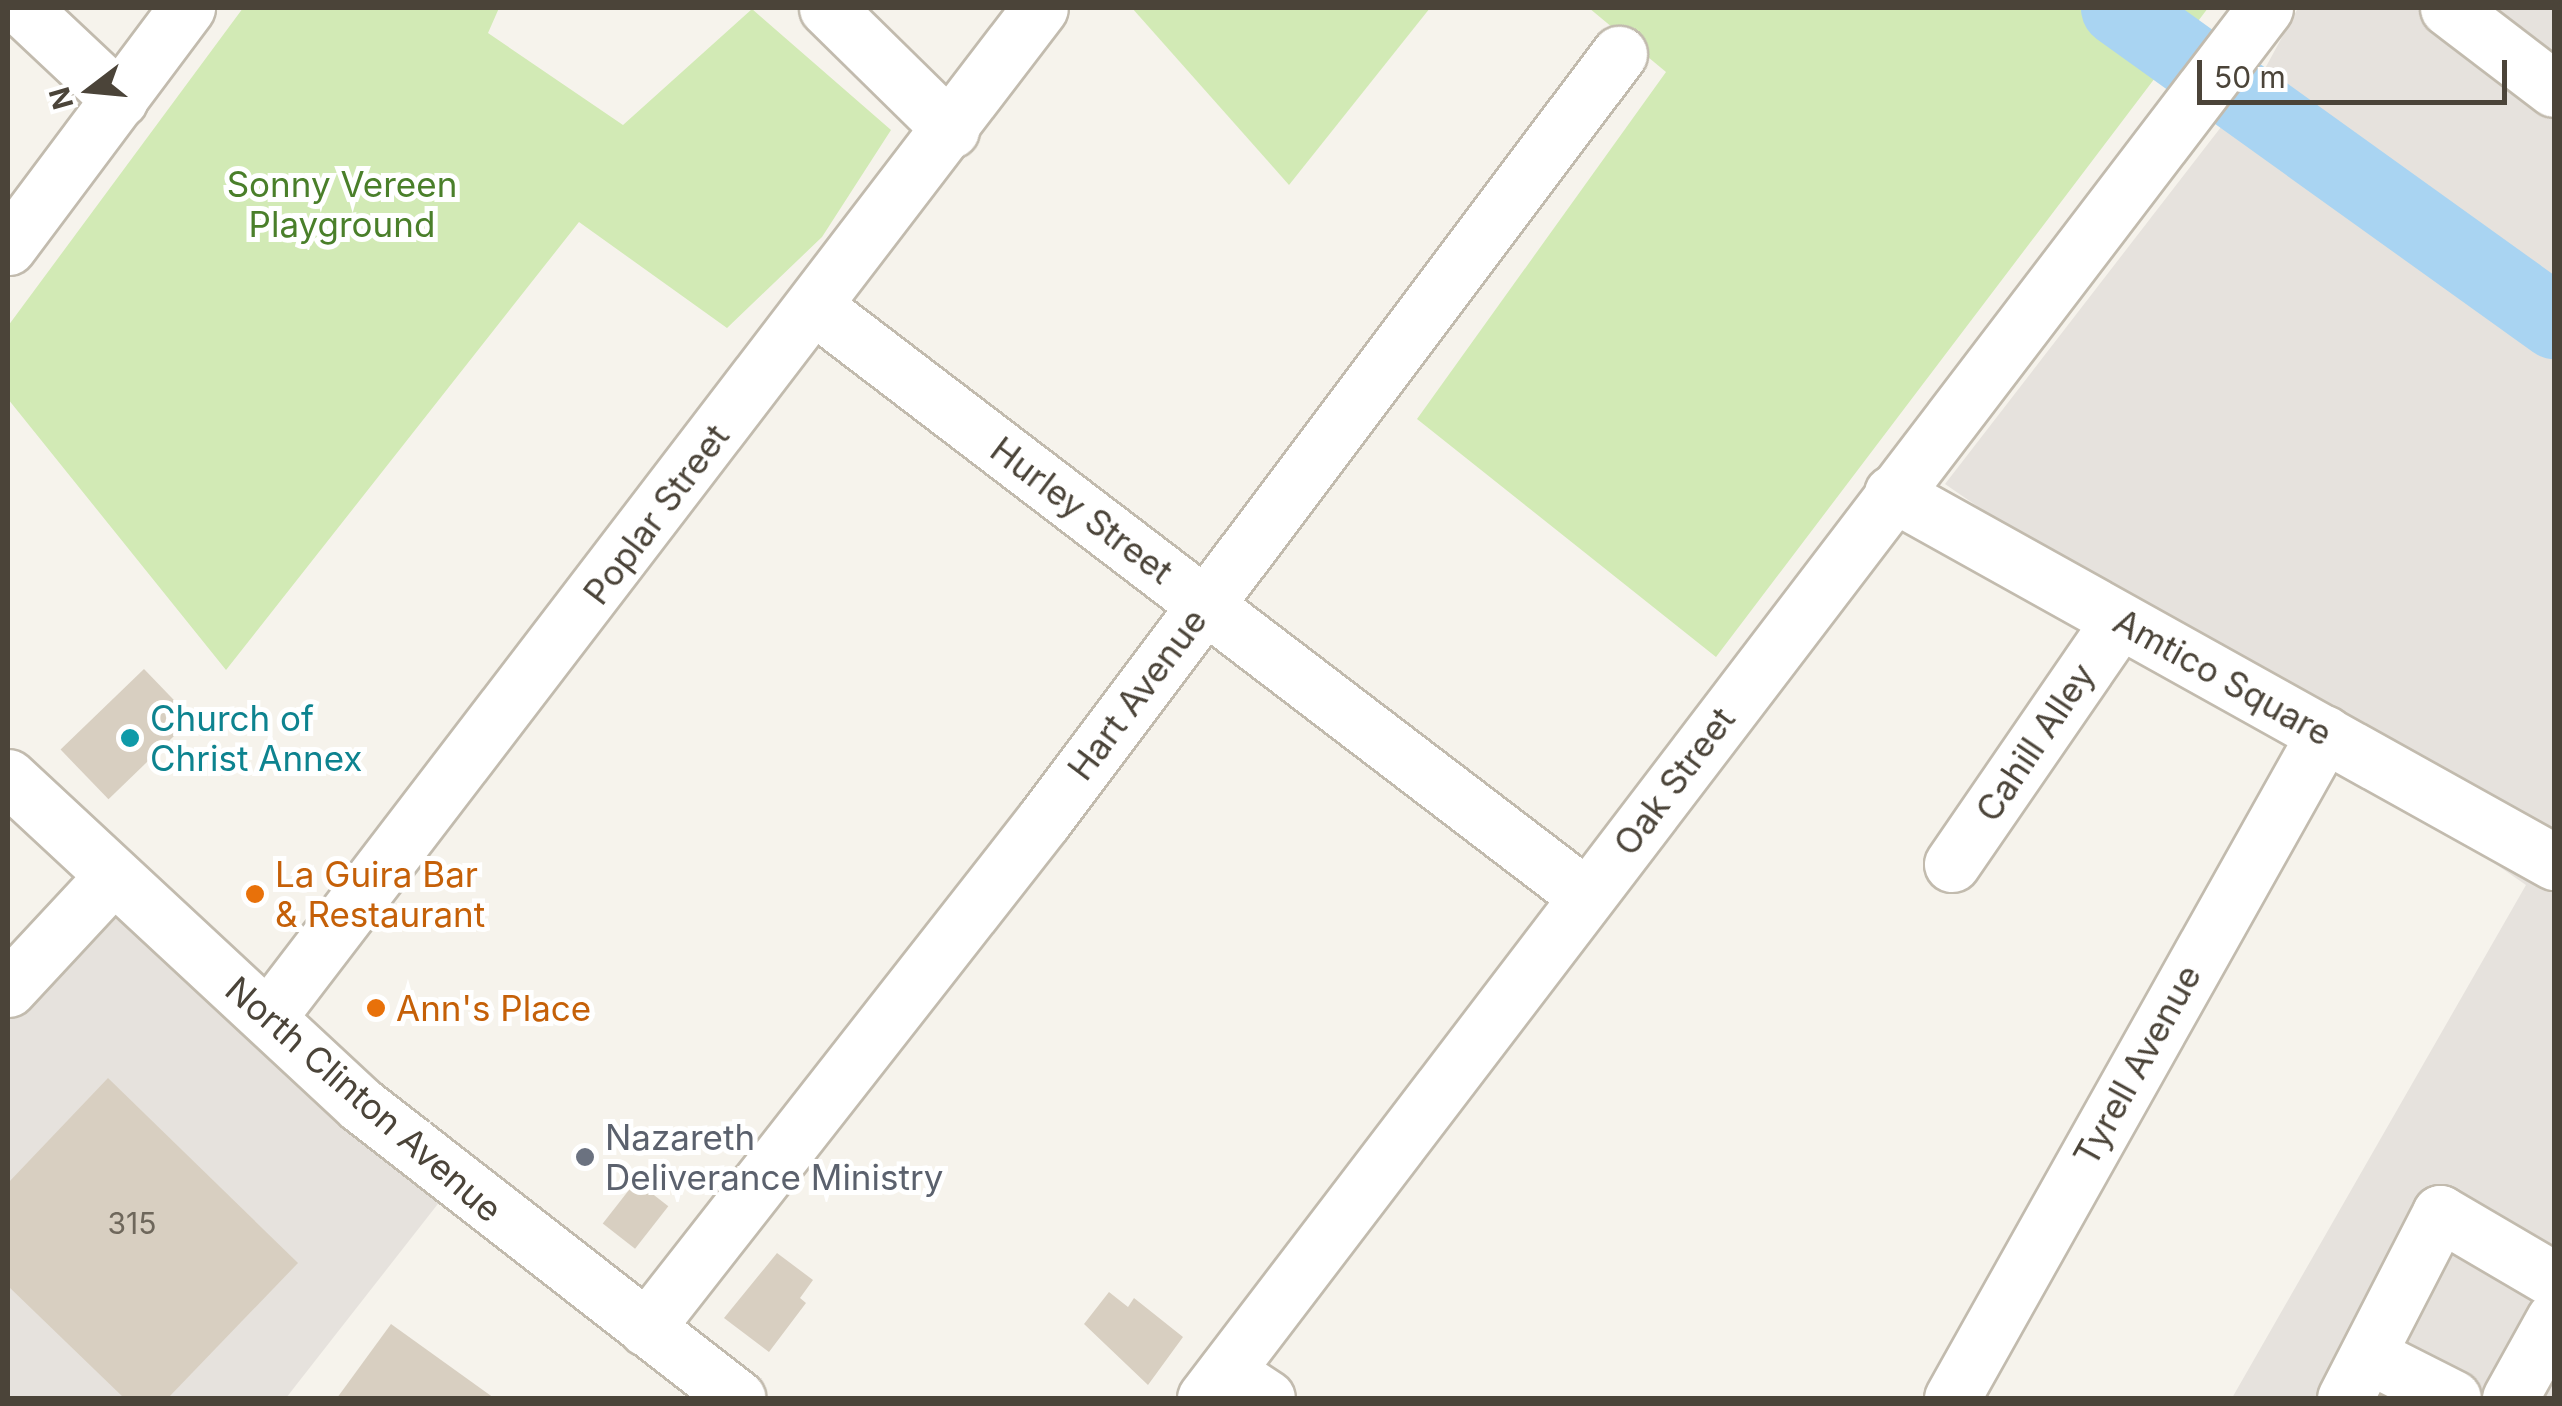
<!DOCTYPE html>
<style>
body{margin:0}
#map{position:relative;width:2562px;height:1406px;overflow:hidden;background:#f6f3ec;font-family:Inter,sans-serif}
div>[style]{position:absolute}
.industrial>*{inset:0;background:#e6e2dd}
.green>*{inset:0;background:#d2eab5}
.river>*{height:75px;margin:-37.5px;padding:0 37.5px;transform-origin:37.5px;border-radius:37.5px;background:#a9d4f2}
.building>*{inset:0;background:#d8cfc1;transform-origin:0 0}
.roads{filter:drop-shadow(2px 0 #c2bbae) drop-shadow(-2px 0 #c2bbae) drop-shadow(0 2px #c2bbae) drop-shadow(0 -2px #c2bbae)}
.minor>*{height:55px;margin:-27.5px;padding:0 27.5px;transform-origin:27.5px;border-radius:27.5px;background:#fff}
.dots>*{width:28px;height:28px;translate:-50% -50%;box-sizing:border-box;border:5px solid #fff;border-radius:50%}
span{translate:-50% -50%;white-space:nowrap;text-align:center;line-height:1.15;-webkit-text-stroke:10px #fff;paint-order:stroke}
.number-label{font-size:30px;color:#6e675b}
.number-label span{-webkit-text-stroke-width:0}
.park-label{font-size:35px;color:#4a7f2a}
.street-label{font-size:35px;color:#4b4439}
.culture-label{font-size:35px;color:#0d838f}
.left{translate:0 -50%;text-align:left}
.food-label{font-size:35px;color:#c56008}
.worship-label{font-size:35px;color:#5b616d}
.frame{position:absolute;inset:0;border:10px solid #4b4439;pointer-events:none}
.north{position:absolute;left:40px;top:40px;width:100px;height:100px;-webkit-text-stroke:8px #fff;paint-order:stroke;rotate:254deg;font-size:28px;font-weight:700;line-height:40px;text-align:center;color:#4b4439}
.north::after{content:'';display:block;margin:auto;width:35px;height:45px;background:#4b4439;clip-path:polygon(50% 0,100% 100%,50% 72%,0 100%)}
.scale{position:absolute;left:2197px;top:60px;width:310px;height:45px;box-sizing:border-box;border:5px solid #4b4439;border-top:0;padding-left:12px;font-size:30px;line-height:35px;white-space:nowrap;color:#4b4439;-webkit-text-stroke:8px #fff;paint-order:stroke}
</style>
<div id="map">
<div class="industrial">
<div style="clip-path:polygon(2298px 8px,2554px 8px,2554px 1398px,2232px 1398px,2526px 885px,1945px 484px,2262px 74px)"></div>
<div style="clip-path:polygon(108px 883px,448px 1191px,286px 1398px,8px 1398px,8px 993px)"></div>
</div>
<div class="green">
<div style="clip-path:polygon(243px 8px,499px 8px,488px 33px,623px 125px,752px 9px,891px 130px,822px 237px,727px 328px,579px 222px,226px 670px,8px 399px,8px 326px)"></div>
<div style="clip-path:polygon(1132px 8px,1430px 8px,1289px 185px)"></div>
<div style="clip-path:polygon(1589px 8px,2208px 8px,1716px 657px,1417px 419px,1666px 72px)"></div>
</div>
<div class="river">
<div style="left:2118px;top:8px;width:537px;rotate:35.67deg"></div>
</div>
<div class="building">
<div style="left:144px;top:669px;width:69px;height:116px;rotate:46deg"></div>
<div style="clip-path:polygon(108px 1078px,298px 1263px,168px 1398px,124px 1398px,8px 1286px,8px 1183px)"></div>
<div style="left:636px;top:1181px;width:41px;height:54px;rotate:38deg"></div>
<div style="clip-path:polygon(777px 1253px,813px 1280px,800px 1298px,806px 1303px,769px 1352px,724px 1318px)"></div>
<div style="clip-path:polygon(1109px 1292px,1128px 1307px,1134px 1298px,1183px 1337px,1148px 1385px,1084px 1324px)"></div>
<div style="clip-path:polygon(391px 1324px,494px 1398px,337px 1398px)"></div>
</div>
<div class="roads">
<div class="minor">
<div style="left:22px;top:8px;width:134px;rotate:43.2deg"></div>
<div style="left:827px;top:8px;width:174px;rotate:44.5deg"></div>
<div style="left:2448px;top:8px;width:133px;rotate:37.4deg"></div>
<div style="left:8px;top:247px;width:299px;rotate:-53.2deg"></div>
<div style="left:815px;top:307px;width:970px;rotate:37.38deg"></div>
<div style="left:1892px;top:493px;width:758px;rotate:29.14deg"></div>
<div style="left:8px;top:777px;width:482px;rotate:42.9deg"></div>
<div style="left:361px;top:1105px;width:477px;rotate:37.9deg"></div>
<div style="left:1952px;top:864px;width:295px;rotate:-55.5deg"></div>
<div style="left:8px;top:989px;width:153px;rotate:-47.1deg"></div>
<div style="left:268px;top:1017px;width:1270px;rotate:-52.58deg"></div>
<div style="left:646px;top:1328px;width:645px;rotate:-51.92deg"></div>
<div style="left:1044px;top:820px;width:958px;rotate:-53.11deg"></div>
<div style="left:2368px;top:1355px;width:95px;rotate:26.8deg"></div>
<div style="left:1226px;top:1371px;width:49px;rotate:33.4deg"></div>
<div style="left:1205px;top:1398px;width:1748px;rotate:-52.67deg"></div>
<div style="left:1952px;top:1398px;width:762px;rotate:-60.71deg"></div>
<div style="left:2345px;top:1398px;width:208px;rotate:-62.8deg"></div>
<div style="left:2440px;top:1213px;width:132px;rotate:30.4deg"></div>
<div style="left:2510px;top:1398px;width:90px;rotate:-60.9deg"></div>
</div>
</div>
<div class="dots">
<div style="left:130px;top:738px;background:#0f9aa8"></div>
<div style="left:255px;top:894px;background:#e8710a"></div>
<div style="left:376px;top:1008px;background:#e8710a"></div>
<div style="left:585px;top:1157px;background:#6b7280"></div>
</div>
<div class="number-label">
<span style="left:132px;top:1223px">315</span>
</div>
<div class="park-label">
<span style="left:342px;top:204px">Sonny Vereen<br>Playground</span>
</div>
<div class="street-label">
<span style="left:1082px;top:510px;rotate:37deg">Hurley Street</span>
<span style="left:656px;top:514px;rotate:-53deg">Poplar Street</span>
<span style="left:2223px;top:677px;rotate:29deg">Amtico Square</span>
<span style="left:1137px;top:694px;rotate:-53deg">Hart Avenue</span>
<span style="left:2035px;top:742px;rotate:-56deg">Cahill Alley</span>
<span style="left:1674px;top:781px;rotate:-53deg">Oak Street</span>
<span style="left:2137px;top:1065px;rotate:-61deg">Tyrell Avenue</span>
<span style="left:364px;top:1099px;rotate:41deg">North Clinton Avenue</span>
</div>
<div class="culture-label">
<span class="left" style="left:150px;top:738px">Church of<br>Christ Annex</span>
</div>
<div class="food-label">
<span class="left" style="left:275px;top:894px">La Guira Bar<br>&amp; Restaurant</span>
<span class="left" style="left:396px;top:1008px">Ann's Place</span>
</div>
<div class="worship-label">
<span class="left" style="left:605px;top:1157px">Nazareth<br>Deliverance Ministry</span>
</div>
<div class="frame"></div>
<div class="north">N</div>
<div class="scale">50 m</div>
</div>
